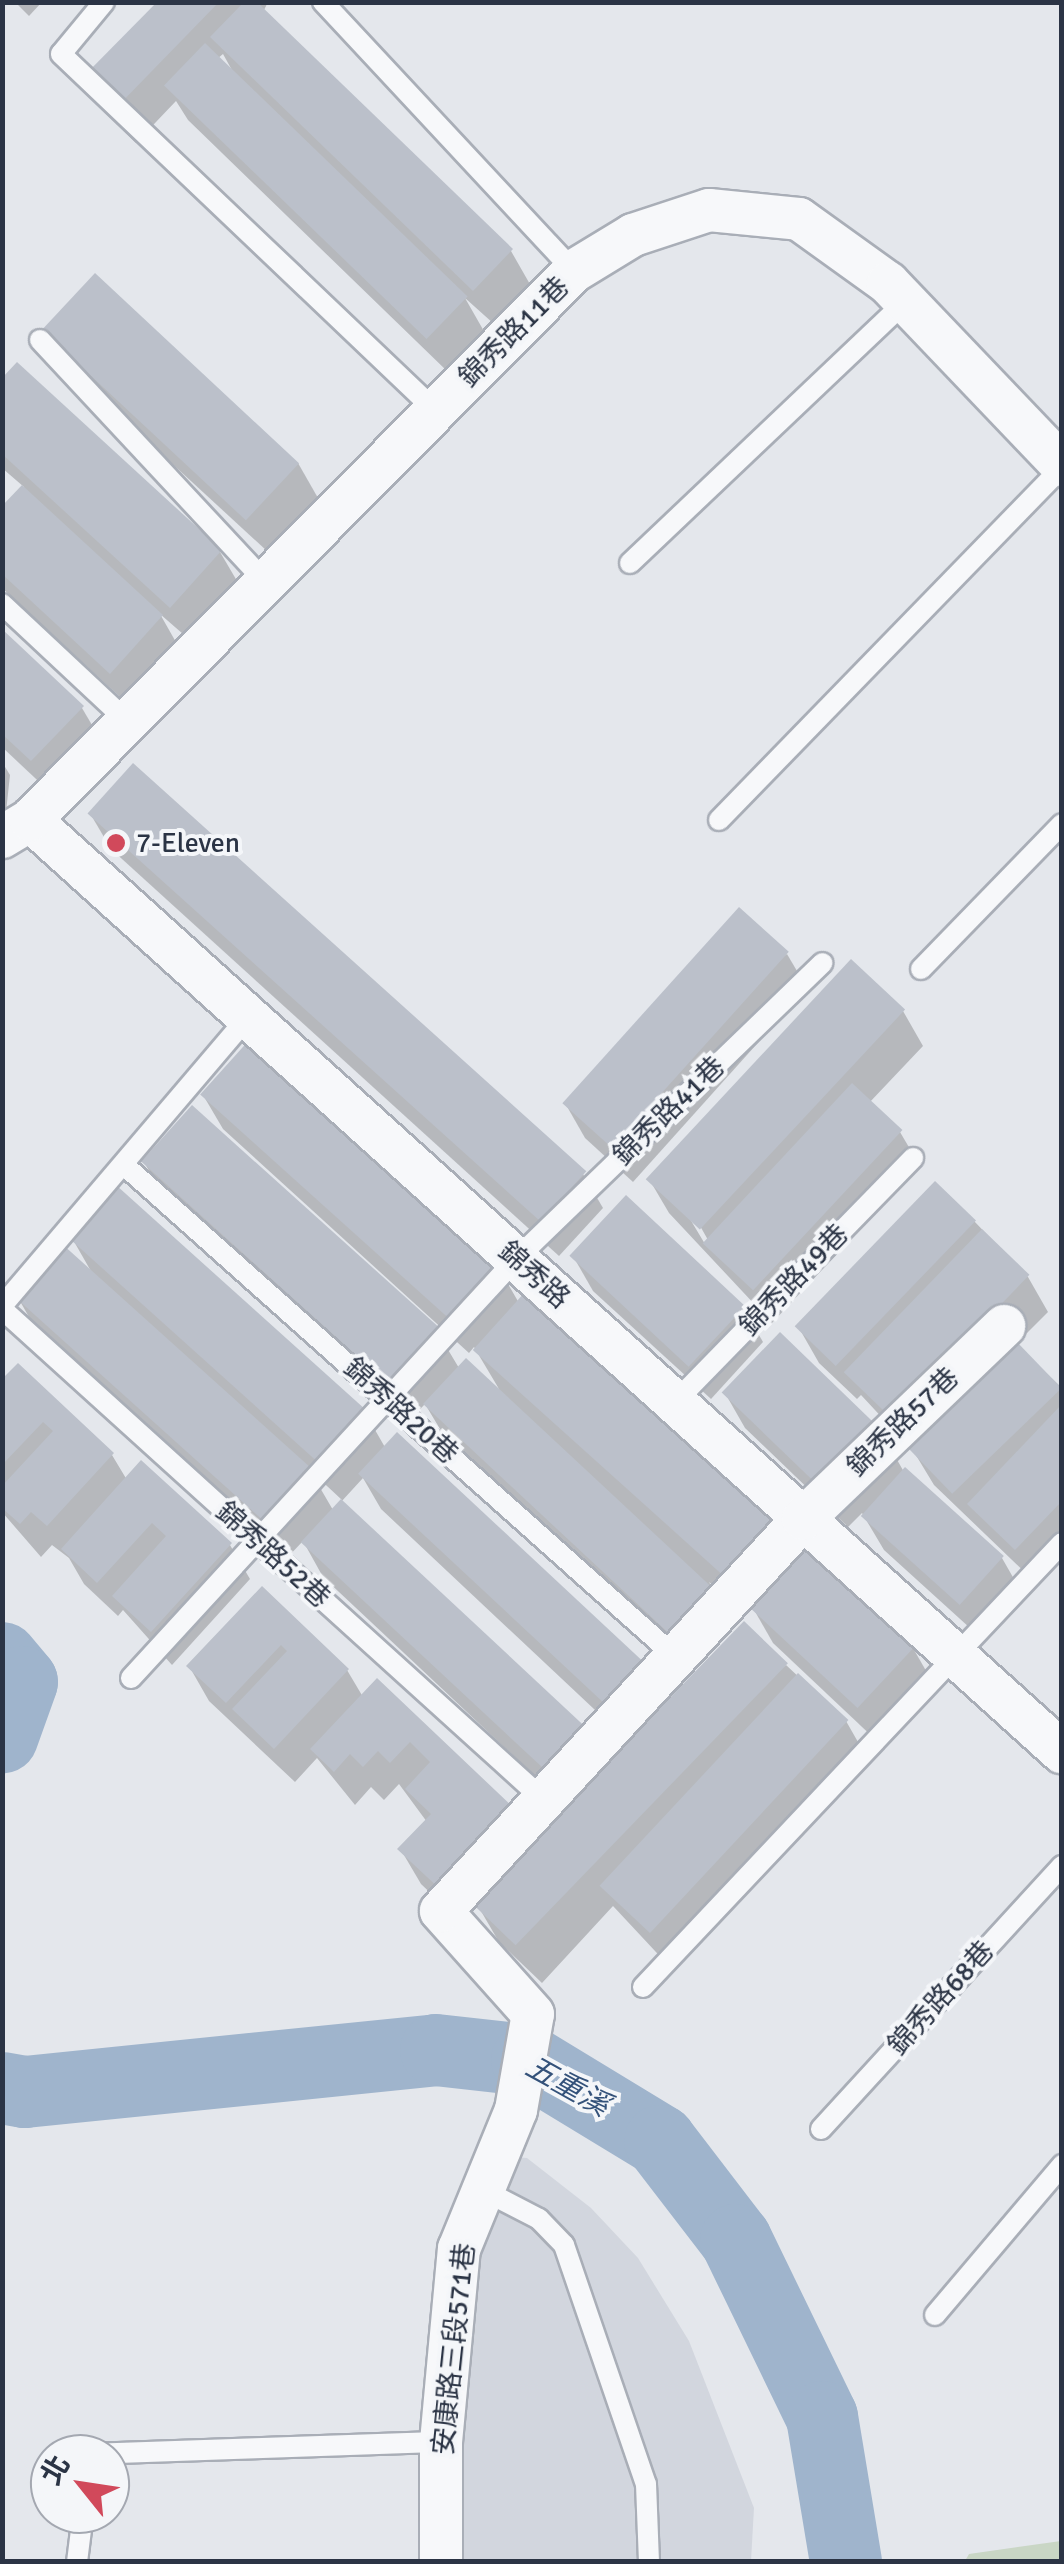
<!DOCTYPE html>
<meta charset="utf-8">
<style>
body{margin:0}
#map{position:relative;width:1064px;height:2564px;overflow:hidden;background:#e4e7ec;font-family:Signika,"Noto Sans TC",sans-serif}
div>[style]{position:absolute}
.built>*{inset:0;background:#d2d6de}
.green>*{inset:0;background:#c9d6c5}
.shadow>*{inset:0;background:#0003}
.river>*{height:72px;margin:-36px;padding:0 36px;transform-origin:36px;border-radius:36px;background:#9fb4cc}
.building>*{inset:0;background:#bbc0ca;transform-origin:0 0}
.roads{filter:drop-shadow(2px 0 #a9aeb7) drop-shadow(-2px 0 #a9aeb7) drop-shadow(0 2px #a9aeb7) drop-shadow(0 -2px #a9aeb7)}
.service>*{height:20px;margin:-10px;padding:0 10px;transform-origin:10px;border-radius:10px;background:#f7f8fa}
.minor>*{height:42px;margin:-21px;padding:0 21px;transform-origin:21px;border-radius:21px;background:#f7f8fa}
.dots>*{width:28px;height:28px;translate:-50% -50%;box-sizing:border-box;border:5px solid #f4f6f9;border-radius:50%}
span{translate:-50% -50%;white-space:nowrap;text-align:center;line-height:1.15;-webkit-text-stroke:8px #f4f6f9;paint-order:stroke}
.street-label{font-size:28px;color:#2b3445}
.poi-label{font-size:28px;color:#2b3445}
.left{translate:0 -50%;text-align:left}
.water-label{font-size:30px;color:#34527a;font-style:italic}
.frame{position:absolute;inset:0;border:5px solid #2b3445;pointer-events:none}
.north{position:absolute;left:30px;top:2434px;width:100px;height:100px;box-sizing:border-box;background:#f4f6f9;border:2px solid #a4a8b1;border-radius:50%;rotate:300deg;font-size:28px;font-weight:700;line-height:40px;text-align:center;color:#2b3445}
.north::after{content:'';display:block;margin:auto;width:35px;height:45px;background:#d1495b;clip-path:polygon(50% 0,100% 100%,50% 72%,0 100%)}
</style>
<div id="map">
<div class="built">
<div style="clip-path:polygon(513px 2157px,527px 2158px,591px 2208px,638px 2258px,689px 2341px,754px 2508px,751px 2561px,462px 2562px,452px 2453px,477px 2229px)"></div>
</div>
<div class="green">
<div style="clip-path:polygon(1061px 2541px,1061px 2561px,965px 2561px,969px 2554px)"></div>
</div>
<div class="shadow">
<div style="clip-path:polygon(15px 2px,42px 2px,29px 16px)"></div>
<div style="clip-path:polygon(evenodd,160px 2px,268px 2px,263px 12px,511px 251px,531px 286px,494px 324px,465px 298px,485px 333px,448px 372px,188px 120px,176px 101px,136px 143px,105px 113px,85px 79px,160px 2px,223px 54px,233px 72px,217px 59px,223px 54px)"></div>
<div style="clip-path:polygon(46px 331px,298px 463px,318px 498px,268px 552px,66px 366px)"></div>
<div style="clip-path:polygon(2px 381px,220px 552px,240px 586px,191px 641px,160px 614px,181px 651px,131px 707px,2px 588px,2px 510px,24px 487px,2px 468px)"></div>
<div style="clip-path:polygon(2px 632px,82px 708px,102px 742px,52px 794px,2px 747px)"></div>
<div style="clip-path:polygon(2px 762px,10px 775px,3px 840px,2px 840px)"></div>
<div style="clip-path:polygon(91px 815px,583px 1174px,603px 1208px,559px 1256px,111px 849px)"></div>
<div style="clip-path:polygon(787px 954px,807px 988px,633px 1182px,585px 1138px,565px 1103px)"></div>
<div style="clip-path:polygon(evenodd,903px 1011px,923px 1046px,869px 1103px,900px 1132px,920px 1166px,772px 1323px,669px 1213px,649px 1179px,903px 1011px,695px 1217px,708px 1240px,705px 1244px,690px 1219px,695px 1217px)"></div>
<div style="clip-path:polygon(203px 1095px,497px 1265px,519px 1303px,772px 1522px,742px 1611px,709px 1582px,731px 1621px,692px 1665px,446px 1439px,425px 1404px,410px 1420px,164px 1197px,144px 1162px,438px 1333px,459px 1368px,499px 1389px,474px 1347px,469px 1353px,223px 1129px)"></div>
<div style="clip-path:polygon(974px 1221px,1028px 1277px,1048px 1312px,1016px 1344px,1062px 1388px,1062px 1556px,1036px 1583px,934px 1485px,914px 1452px,861px 1395px,857px 1399px,819px 1363px,799px 1328px)"></div>
<div style="clip-path:polygon(evenodd,72px 1238px,367px 1416px,386px 1449px,644px 1668px,664px 1702px,628px 1741px,381px 1509px,363px 1478px,341px 1502px,603px 1765px,566px 1805px,323px 1577px,303px 1541px,287px 1558px,37px 1331px,17px 1296px,92px 1273px,72px 1238px,313px 1473px,342px 1500px,333px 1510px,312px 1474px,313px 1473px)"></div>
<div style="clip-path:polygon(573px 1256px,743px 1307px,763px 1342px,711px 1399px,593px 1291px)"></div>
<div style="clip-path:polygon(18px 1367px,112px 1455px,127px 1480px,230px 1545px,250px 1579px,172px 1665px,123px 1610px,118px 1616px,84px 1584px,69px 1558px,52px 1545px,41px 1557px,2px 1512px,2px 1383px)"></div>
<div style="clip-path:polygon(725px 1393px,883px 1435px,904px 1472px,1002px 1558px,1022px 1593px,981px 1638px,884px 1550px,862px 1513px,848px 1527px,745px 1428px)"></div>
<div style="clip-path:polygon(262px 1589px,347px 1670px,363px 1697px,514px 1812px,535px 1848px,786px 1665px,846px 1721px,866px 1756px,669px 1966px,613px 1906px,542px 1983px,499px 1942px,478px 1906px,462px 1923px,421px 1884px,401px 1850px,427px 1822px,399px 1784px,384px 1800px,371px 1787px,355px 1805px,317px 1758px,295px 1782px,209px 1701px,189px 1666px)"></div>
<div style="clip-path:polygon(753px 1608px,913px 1648px,933px 1683px,878px 1742px,773px 1643px)"></div>
</div>
<div class="river">
<div style="left:2px;top:1658px;width:31px;rotate:50deg"></div>
<div style="left:22px;top:1682px;width:59px;rotate:109.7deg"></div>
<div style="left:2px;top:2088px;width:23px;rotate:10deg"></div>
<div style="left:25px;top:2092px;width:413px;rotate:-5.8deg"></div>
<div style="left:436px;top:2050px;width:92px;rotate:6.3deg"></div>
<div style="left:527px;top:2060px;width:156px;rotate:31.3deg"></div>
<div style="left:660px;top:2141px;width:125px;rotate:52.5deg"></div>
<div style="left:736px;top:2240px;width:197px;rotate:64.1deg"></div>
<div style="left:822px;top:2417px;width:147px;rotate:80.6deg"></div>
</div>
<div class="building">
<div style="clip-path:polygon(157px 2px,219px 2px,114px 110px,82px 78px)"></div>
<div style="clip-path:polygon(244px 2px,257px 2px,513px 249px,473px 291px,210px 37px)"></div>
<div style="left:205px;top:43px;width:365px;height:59px;rotate:44deg"></div>
<div style="left:95px;top:273px;width:279px;height:78px;rotate:43deg"></div>
<div style="clip-path:polygon(17px 362px,222px 550px,170px 608px,2px 454px,2px 378px)"></div>
<div style="clip-path:polygon(22px 485px,163px 615px,110px 674px,2px 574px,2px 506px)"></div>
<div style="clip-path:polygon(2px 629px,84px 706px,31px 761px,2px 734px)"></div>
<div style="left:133px;top:763px;width:610px;height:68px;rotate:42deg"></div>
<div style="left:739px;top:907px;width:67px;height:264px;rotate:42deg"></div>
<div style="left:851px;top:959px;width:74px;height:301px;rotate:43deg"></div>
<div style="left:251px;top:1038px;width:336px;height:76px;rotate:42deg"></div>
<div style="left:852px;top:1083px;width:69px;height:219px;rotate:43deg"></div>
<div style="left:192px;top:1105px;width:336px;height:76px;rotate:42deg"></div>
<div style="left:935px;top:1181px;width:57px;height:202px;rotate:44deg"></div>
<div style="left:116px;top:1185px;width:342px;height:71px;rotate:42deg"></div>
<div style="left:626px;top:1195px;width:163px;height:83px;rotate:43deg"></div>
<div style="left:982px;top:1229px;width:66px;height:199px;rotate:44deg"></div>
<div style="left:61px;top:1243px;width:342px;height:71px;rotate:42deg"></div>
<div style="left:525px;top:1292px;width:338px;height:78px;rotate:42deg"></div>
<div style="left:780px;top:1332px;width:146px;height:84px;rotate:44deg"></div>
<div style="left:1015px;top:1340px;width:67px;height:152px;rotate:46deg"></div>
<div style="left:466px;top:1358px;width:335px;height:63px;rotate:43deg"></div>
<div style="clip-path:polygon(18px 1363px,114px 1453px,47px 1526px,31px 1512px,20px 1524px,2px 1508px,2px 1486px,53px 1431px,43px 1422px,2px 1465px,2px 1379px)"></div>
<div style="clip-path:polygon(1062px 1404px,1062px 1501px,1015px 1550px,967px 1504px)"></div>
<div style="left:397px;top:1432px;width:342px;height:57px;rotate:43deg"></div>
<div style="clip-path:polygon(141px 1460px,232px 1543px,151px 1632px,112px 1596px,166px 1536px,152px 1523px,97px 1583px,61px 1549px)"></div>
<div style="left:905px;top:1467px;width:133px;height:66px;rotate:42deg"></div>
<div style="left:341px;top:1499px;width:335px;height:59px;rotate:43deg"></div>
<div style="left:808px;top:1547px;width:146px;height:84px;rotate:43deg"></div>
<div style="clip-path:polygon(262px 1586px,349px 1669px,274px 1749px,232px 1709px,287px 1651px,281px 1645px,226px 1703px,186px 1666px)"></div>
<div style="left:744px;top:1621px;width:61px;height:392px;rotate:44deg"></div>
<div style="left:798px;top:1673px;width:69px;height:291px;rotate:43deg"></div>
<div style="clip-path:polygon(377px 1678px,516px 1810px,441px 1890px,397px 1849px,431px 1814px,405px 1789px,430px 1762px,410px 1742px,390px 1763px,378px 1751px,363px 1767px,350px 1754px,334px 1772px,310px 1749px)"></div>
</div>
<div class="roads">
<div class="service">
<div style="left:104px;top:2px;width:67px;rotate:129.6deg"></div>
<div style="left:61px;top:54px;width:518px;rotate:43.59deg"></div>
<div style="left:323px;top:2px;width:368px;rotate:47deg"></div>
<div style="left:40px;top:340px;width:331px;rotate:47deg"></div>
<div style="left:630px;top:563px;width:379px;rotate:-43.5deg"></div>
<div style="left:2px;top:604px;width:171px;rotate:43.1deg"></div>
<div style="left:719px;top:820px;width:492px;rotate:-45.8deg"></div>
<div style="left:921px;top:969px;width:202px;rotate:-45.8deg"></div>
<div style="left:124px;top:1165px;width:741px;rotate:41.72deg"></div>
<div style="left:2px;top:1306px;width:380px;rotate:-49.6deg"></div>
<div style="left:2px;top:1309px;width:731px;rotate:42.17deg"></div>
<div style="left:675px;top:1402px;width:341px;rotate:-45.7deg"></div>
<div style="left:131px;top:1678px;width:569px;rotate:-47.42deg"></div>
<div style="left:516px;top:1259px;width:426px;rotate:-44deg"></div>
<div style="left:643px;top:1987px;width:610px;rotate:-46.66deg"></div>
<div style="left:821px;top:2129px;width:357px;rotate:-47.5deg"></div>
<div style="left:483px;top:2190px;width:63px;rotate:27.4deg"></div>
<div style="left:539px;top:2219px;width:36px;rotate:46deg"></div>
<div style="left:564px;top:2245px;width:253px;rotate:71.1deg"></div>
<div style="left:646px;top:2484px;width:78px;rotate:87.8deg"></div>
<div style="left:935px;top:2315px;width:197px;rotate:-49.7deg"></div>
<div style="left:91px;top:2454px;width:350px;rotate:-2deg"></div>
<div style="left:77px;top:2562px;width:48px;rotate:-82.9deg"></div>
</div>
<div class="minor">
<div style="left:30px;top:820px;width:1391px;rotate:42.09deg"></div>
<div style="left:2px;top:837px;width:33px;rotate:-31deg"></div>
<div style="left:30px;top:820px;width:773px;rotate:-45.26deg"></div>
<div style="left:574px;top:271px;width:69px;rotate:-31.4deg"></div>
<div style="left:633px;top:235px;width:80px;rotate:-18.2deg"></div>
<div style="left:709px;top:210px;width:90px;rotate:5.7deg"></div>
<div style="left:799px;top:219px;width:110px;rotate:35.7deg"></div>
<div style="left:888px;top:283px;width:252px;rotate:46.3deg"></div>
<div style="left:441px;top:2562px;width:120px;rotate:-90deg"></div>
<div style="left:441px;top:2442px;width:194px;rotate:-84.7deg"></div>
<div style="left:459px;top:2249px;width:150px;rotate:-67.7deg"></div>
<div style="left:516px;top:2110px;width:97px;rotate:-80deg"></div>
<div style="left:533px;top:2014px;width:138px;rotate:-131.8deg"></div>
<div style="left:441px;top:1911px;width:534px;rotate:-47.28deg"></div>
<div style="left:803px;top:1519px;width:279px;rotate:-43.8deg"></div>
</div>
</div>
<div class="dots">
<div style="left:116px;top:843px;background:#d1495b"></div>
</div>
<div class="street-label">
<span style="left:514px;top:332px;rotate:-45deg">錦秀路11巷</span>
<span style="left:669px;top:1111px;rotate:-44deg">錦秀路41巷</span>
<span style="left:534px;top:1275px;rotate:42deg">錦秀路</span>
<span style="left:794px;top:1280px;rotate:-46deg">錦秀路49巷</span>
<span style="left:401px;top:1411px;rotate:42deg">錦秀路20巷</span>
<span style="left:903px;top:1422px;rotate:-44deg">錦秀路57巷</span>
<span style="left:273px;top:1555px;rotate:42deg">錦秀路52巷</span>
<span style="left:941px;top:1998px;rotate:-48deg">錦秀路68巷</span>
<span style="left:454px;top:2349px;rotate:-84deg">安康路三段571巷</span>
</div>
<div class="poi-label">
<span class="left" style="left:136px;top:843px">7-Eleven</span>
</div>
<div class="water-label">
<span style="left:567px;top:2087px;rotate:29deg">五重溪</span>
</div>
<div class="frame"></div>
<div class="north">北</div>
</div>
